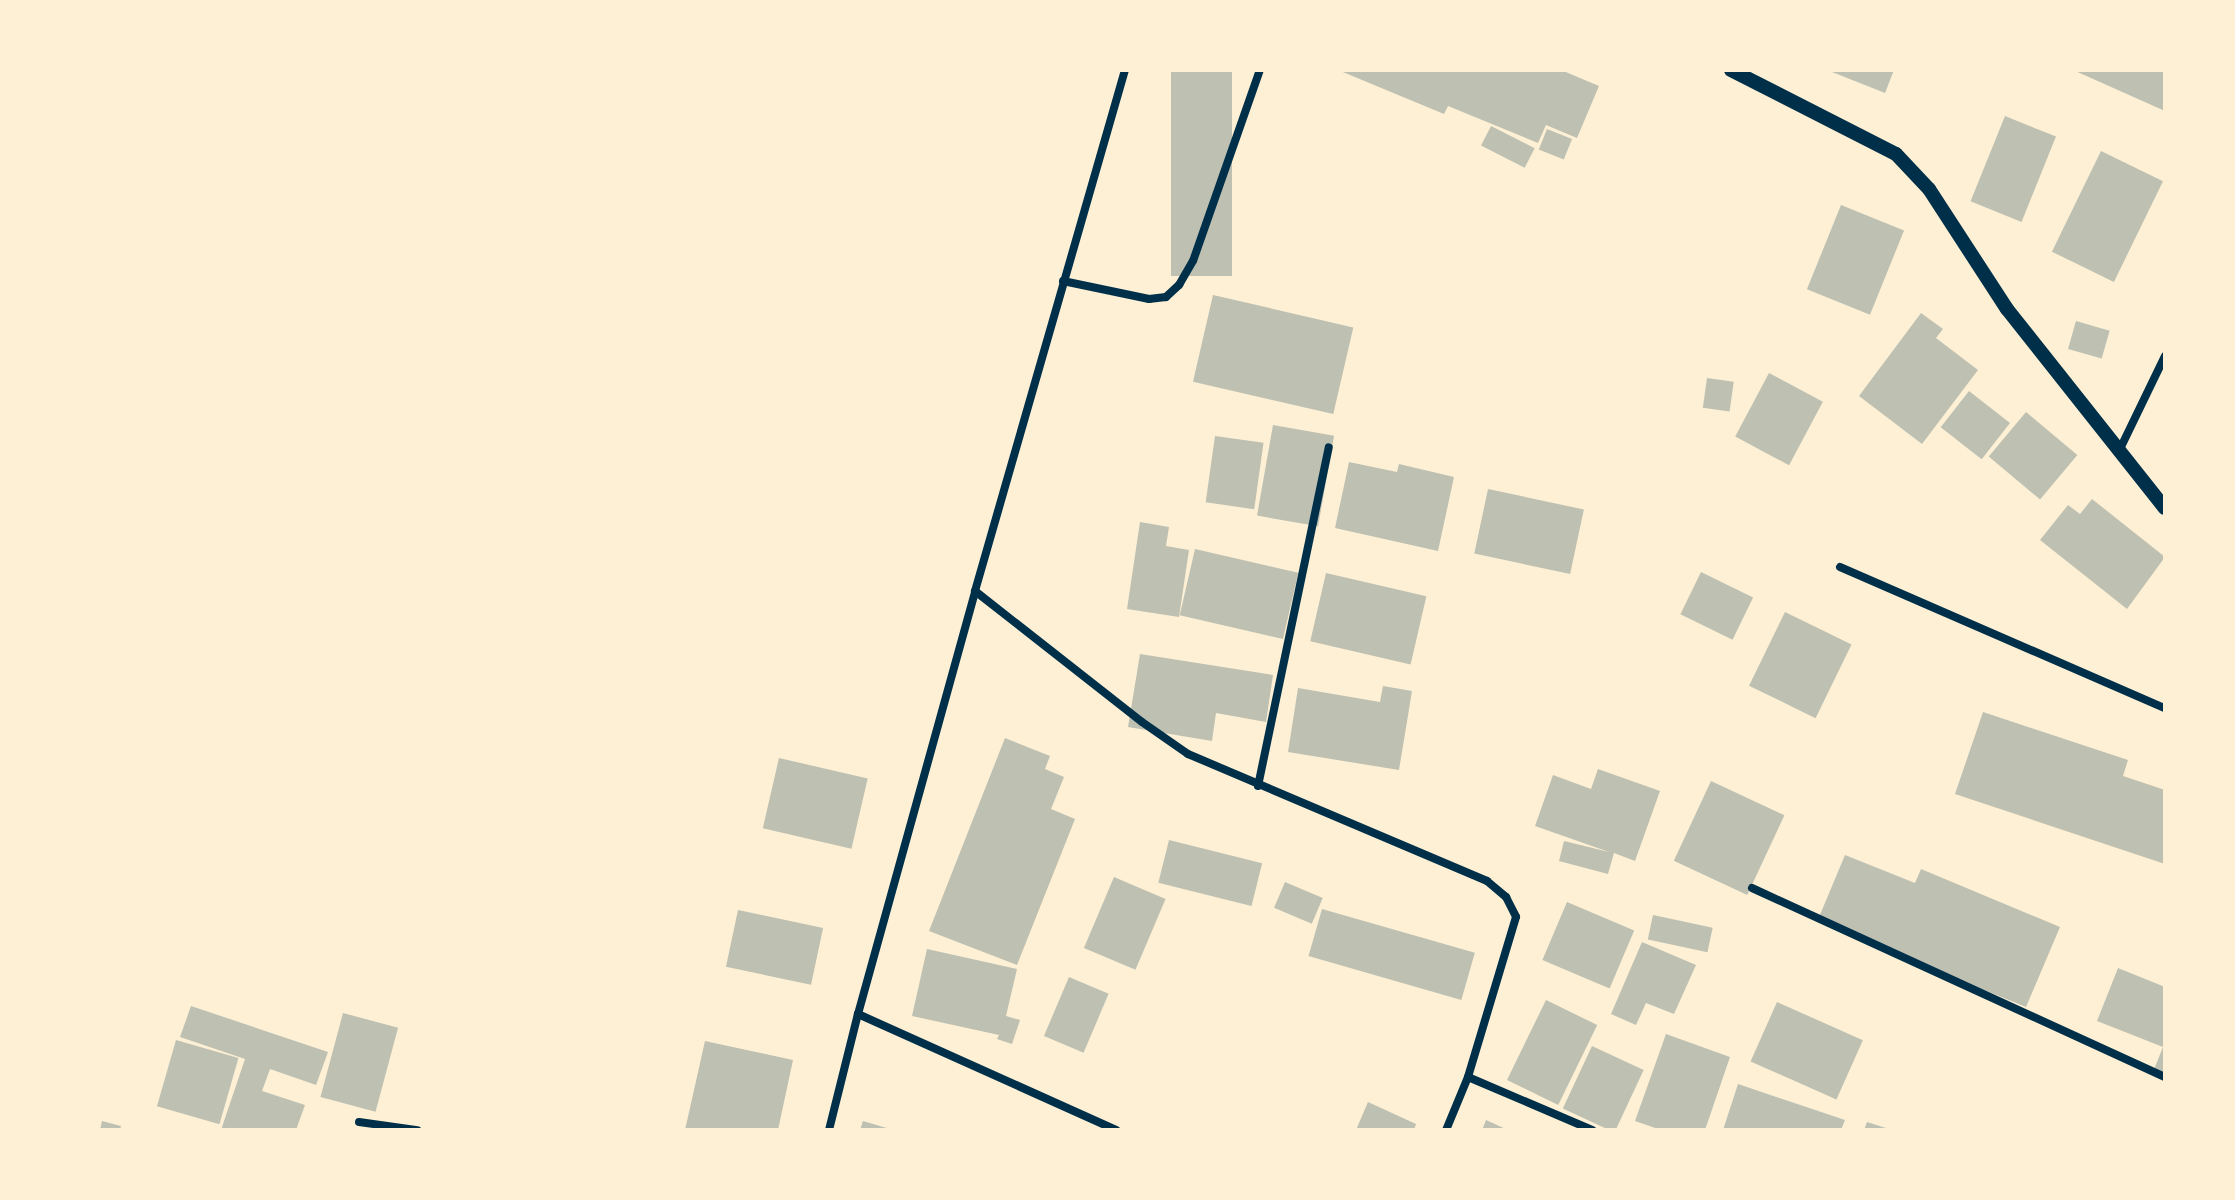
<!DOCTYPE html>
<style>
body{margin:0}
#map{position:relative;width:2235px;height:1200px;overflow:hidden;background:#fdf0d5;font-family:Overpass,sans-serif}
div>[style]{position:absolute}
.building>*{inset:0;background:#bec0b2;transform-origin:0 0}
.minor>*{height:8px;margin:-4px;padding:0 4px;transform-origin:4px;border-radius:4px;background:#003049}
.tertiary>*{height:14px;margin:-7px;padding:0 7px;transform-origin:7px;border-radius:7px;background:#003049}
span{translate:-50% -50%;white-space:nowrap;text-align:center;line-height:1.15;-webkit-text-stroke:8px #fdf0d5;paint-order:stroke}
.frame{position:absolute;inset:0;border:72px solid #fdf0d5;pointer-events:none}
</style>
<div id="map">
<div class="building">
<div style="left:1171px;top:70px;width:61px;height:206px"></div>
<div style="clip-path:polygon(1338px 70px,1561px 70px,1599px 86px,1577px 138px,1546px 125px,1538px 143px,1448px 106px,1444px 114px)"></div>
<div style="clip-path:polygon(1827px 70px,1894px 70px,1885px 93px)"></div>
<div style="clip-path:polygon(2073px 70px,2165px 70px,2165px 111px)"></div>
<div style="left:2005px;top:116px;width:55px;height:92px;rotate:22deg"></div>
<div style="left:1491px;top:126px;width:49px;height:22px;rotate:27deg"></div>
<div style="left:1547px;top:129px;width:27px;height:22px;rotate:22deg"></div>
<div style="left:2101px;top:151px;width:69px;height:112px;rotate:26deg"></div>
<div style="left:1841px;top:205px;width:68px;height:91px;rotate:22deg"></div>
<div style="left:1213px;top:295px;width:144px;height:89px;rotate:13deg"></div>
<div style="clip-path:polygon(1921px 313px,1943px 329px,1936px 338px,1978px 370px,1922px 444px,1859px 396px)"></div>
<div style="left:2076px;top:321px;width:35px;height:29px;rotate:16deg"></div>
<div style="left:1769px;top:373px;width:61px;height:72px;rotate:28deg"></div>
<div style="left:1707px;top:378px;width:27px;height:30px;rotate:8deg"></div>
<div style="left:1969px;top:391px;width:52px;height:46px;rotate:38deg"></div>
<div style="left:2026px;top:412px;width:67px;height:58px;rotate:40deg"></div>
<div style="left:1273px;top:425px;width:62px;height:92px;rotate:10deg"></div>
<div style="left:1215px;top:436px;width:49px;height:67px;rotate:8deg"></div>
<div style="clip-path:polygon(1349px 462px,1397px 472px,1399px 464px,1454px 477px,1438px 551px,1335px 528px)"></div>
<div style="left:1488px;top:489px;width:98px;height:66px;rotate:12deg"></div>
<div style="clip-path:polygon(2092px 499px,2165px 557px,2127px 609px,2040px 540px,2068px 505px,2080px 514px)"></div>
<div style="clip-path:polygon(1140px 522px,1169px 527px,1166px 546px,1189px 550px,1179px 617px,1127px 609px)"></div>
<div style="left:1195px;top:549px;width:106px;height:68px;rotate:13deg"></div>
<div style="left:1701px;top:572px;width:58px;height:47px;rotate:26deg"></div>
<div style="left:1326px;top:573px;width:103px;height:70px;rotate:13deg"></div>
<div style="left:1785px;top:612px;width:74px;height:82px;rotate:26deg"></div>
<div style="clip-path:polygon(1140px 654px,1273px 675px,1266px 722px,1216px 713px,1212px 741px,1128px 727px)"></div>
<div style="clip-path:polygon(1383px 686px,1412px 691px,1399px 770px,1288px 752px,1298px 688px,1380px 702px)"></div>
<div style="clip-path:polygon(1983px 712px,2128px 760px,2123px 776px,2165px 790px,2165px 864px,1955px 794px)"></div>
<div style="clip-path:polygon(1005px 738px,1050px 756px,1045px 769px,1064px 777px,1051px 809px,1075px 819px,1017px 965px,929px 931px)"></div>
<div style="left:779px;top:758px;width:91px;height:72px;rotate:13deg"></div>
<div style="clip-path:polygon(1598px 769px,1660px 791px,1635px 861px,1614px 853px,1608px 874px,1559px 861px,1564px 841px,1609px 852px,1535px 826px,1553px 775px,1591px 789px)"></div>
<div style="left:1711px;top:781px;width:81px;height:88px;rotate:25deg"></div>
<div style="left:1169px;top:840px;width:96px;height:44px;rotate:14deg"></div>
<div style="clip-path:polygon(1845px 855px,1915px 883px,1921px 869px,2060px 927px,2026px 1007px,1817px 922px)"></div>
<div style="left:1114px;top:877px;width:56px;height:77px;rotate:23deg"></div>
<div style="left:1285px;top:882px;width:41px;height:28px;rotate:23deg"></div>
<div style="left:1567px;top:902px;width:73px;height:63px;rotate:23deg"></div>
<div style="left:1322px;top:909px;width:159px;height:49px;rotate:16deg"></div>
<div style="left:738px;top:910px;width:87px;height:58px;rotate:12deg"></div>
<div style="left:1653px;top:915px;width:61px;height:25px;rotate:12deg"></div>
<div style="clip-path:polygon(1642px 942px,1696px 965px,1674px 1014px,1646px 1003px,1636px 1025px,1611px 1014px)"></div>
<div style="clip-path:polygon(927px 949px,1017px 969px,1006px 1016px,1020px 1020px,1012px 1044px,997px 1039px,999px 1035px,912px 1016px)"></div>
<div style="clip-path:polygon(2118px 968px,2165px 987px,2165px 1077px,2153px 1072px,2163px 1047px,2097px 1021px)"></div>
<div style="left:1069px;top:977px;width:43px;height:64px;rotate:23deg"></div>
<div style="left:1546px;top:1000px;width:57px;height:89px;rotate:26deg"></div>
<div style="left:1777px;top:1002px;width:94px;height:65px;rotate:24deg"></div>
<div style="clip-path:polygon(191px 1006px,328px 1052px,316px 1085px,270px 1069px,262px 1091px,305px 1105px,296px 1130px,221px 1130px,245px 1059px,180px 1037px)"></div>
<div style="left:343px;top:1013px;width:57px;height:87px;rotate:15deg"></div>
<div style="clip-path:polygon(1666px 1034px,1730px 1057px,1705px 1130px,1661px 1130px,1635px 1121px)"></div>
<div style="left:176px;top:1040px;width:65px;height:69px;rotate:16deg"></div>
<div style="clip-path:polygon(705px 1041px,793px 1060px,778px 1130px,685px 1130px)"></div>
<div style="left:1592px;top:1046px;width:57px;height:69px;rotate:25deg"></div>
<div style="clip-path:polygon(1738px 1084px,1845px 1120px,1841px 1130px,1723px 1130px)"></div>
<div style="clip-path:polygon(1368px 1102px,1416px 1124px,1414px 1130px,1356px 1130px)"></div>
<div style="clip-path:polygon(1486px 1120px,1508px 1130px,1482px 1130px)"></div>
<div style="clip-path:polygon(102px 1121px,121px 1126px,120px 1130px,100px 1130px)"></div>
<div style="clip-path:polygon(863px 1121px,890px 1129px,889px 1130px,860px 1130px)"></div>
<div style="clip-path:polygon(1867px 1122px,1889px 1129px,1889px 1130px,1864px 1130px)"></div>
</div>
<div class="minor">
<div style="left:1063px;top:281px;width:88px;rotate:11.8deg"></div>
<div style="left:1149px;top:299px;width:17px;rotate:-7deg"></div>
<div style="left:1166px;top:297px;width:18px;rotate:-43deg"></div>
<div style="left:1179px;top:285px;width:28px;rotate:-60deg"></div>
<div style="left:1193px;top:261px;width:202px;rotate:-70.7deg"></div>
<div style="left:2120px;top:449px;width:103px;rotate:-64.2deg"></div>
<div style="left:1840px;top:567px;width:354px;rotate:23.5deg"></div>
<div style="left:975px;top:591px;width:212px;rotate:38.1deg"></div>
<div style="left:1142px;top:722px;width:56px;rotate:34.8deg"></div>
<div style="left:1188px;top:754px;width:325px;rotate:23deg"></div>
<div style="left:1487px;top:881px;width:25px;rotate:40deg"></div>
<div style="left:1506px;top:897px;width:22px;rotate:63deg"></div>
<div style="left:1516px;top:917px;width:167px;rotate:106.7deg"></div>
<div style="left:1468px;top:1077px;width:57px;rotate:112.5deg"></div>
<div style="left:1258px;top:786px;width:346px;rotate:-78.2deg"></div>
<div style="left:1752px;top:888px;width:454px;rotate:24.6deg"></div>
<div style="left:858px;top:1014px;width:283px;rotate:24.2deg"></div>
<div style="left:1468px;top:1077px;width:135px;rotate:23.1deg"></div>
<div style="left:359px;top:1122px;width:59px;rotate:7.9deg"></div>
<div style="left:829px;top:1130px;width:120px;rotate:-76deg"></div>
<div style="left:858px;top:1014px;width:439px;rotate:-74.5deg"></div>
<div style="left:975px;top:591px;width:542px;rotate:-73.94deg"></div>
</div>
<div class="tertiary">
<div style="left:1731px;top:70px;width:185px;rotate:27deg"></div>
<div style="left:1896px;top:154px;width:48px;rotate:46.7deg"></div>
<div style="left:1929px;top:189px;width:143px;rotate:57deg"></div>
<div style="left:2007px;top:309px;width:254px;rotate:51.6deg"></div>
</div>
<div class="frame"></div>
</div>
